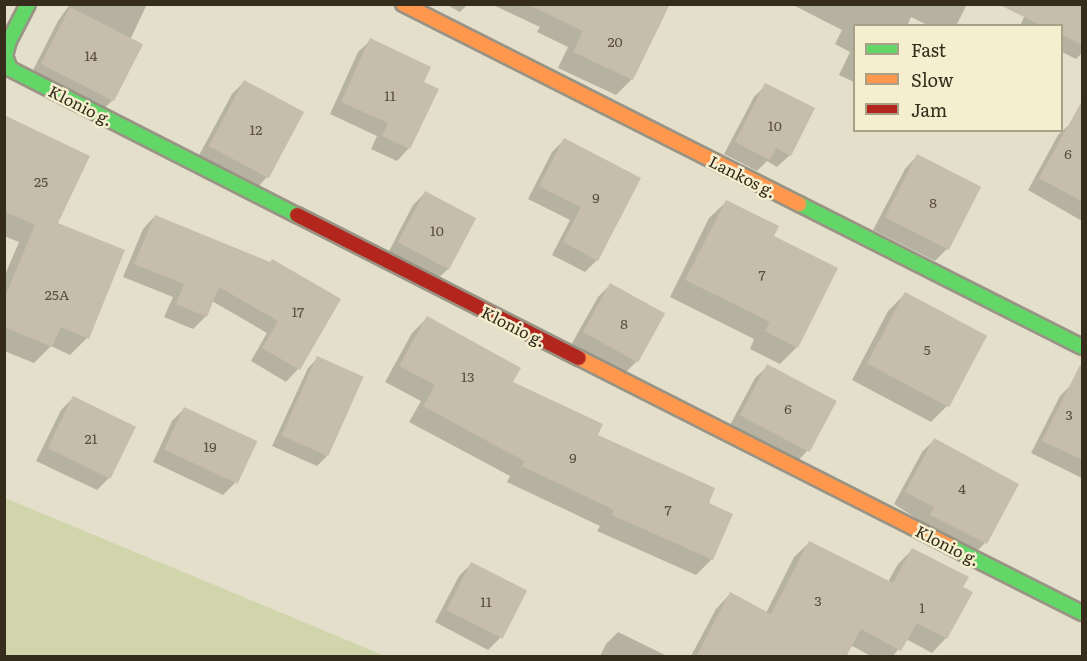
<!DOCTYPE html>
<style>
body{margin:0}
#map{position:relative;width:1087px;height:661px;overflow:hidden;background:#e4dfca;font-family:Literata,serif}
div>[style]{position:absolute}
.green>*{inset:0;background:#d0d5ac}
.shadow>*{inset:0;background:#0003}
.building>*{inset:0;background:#c7bdab;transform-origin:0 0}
.roads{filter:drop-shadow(2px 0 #989384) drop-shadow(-2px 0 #989384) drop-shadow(0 2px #989384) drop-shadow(0 -2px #989384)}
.fast>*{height:14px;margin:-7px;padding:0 7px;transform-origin:7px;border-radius:7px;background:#63d668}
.slow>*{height:14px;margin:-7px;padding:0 7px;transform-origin:7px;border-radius:7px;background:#ff974d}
.jam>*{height:14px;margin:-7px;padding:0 7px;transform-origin:7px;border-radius:7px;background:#b3261e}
span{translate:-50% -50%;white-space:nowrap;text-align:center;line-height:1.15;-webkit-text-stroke:5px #f5efcf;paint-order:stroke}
.number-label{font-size:14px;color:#5a5040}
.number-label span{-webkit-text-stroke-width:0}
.street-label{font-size:16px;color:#362c1c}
.frame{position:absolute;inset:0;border:6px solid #362c1c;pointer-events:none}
.legend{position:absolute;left:853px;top:24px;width:210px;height:108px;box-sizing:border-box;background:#f5efcf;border:2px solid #a9a187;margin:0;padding:8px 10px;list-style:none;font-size:18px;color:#362c1c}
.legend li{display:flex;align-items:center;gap:12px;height:30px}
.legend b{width:30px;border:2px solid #a9a187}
</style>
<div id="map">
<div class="green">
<div style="clip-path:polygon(4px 498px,5px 498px,385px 656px,5px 656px)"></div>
</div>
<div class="shadow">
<div style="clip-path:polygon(70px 4px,147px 4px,130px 40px,113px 100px,100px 112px,30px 76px,58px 21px)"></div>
<div style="clip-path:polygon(445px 4px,468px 4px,460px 12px)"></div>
<div style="clip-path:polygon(491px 4px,668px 4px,632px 79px,616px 95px,558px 68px,568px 47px,537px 32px,540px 27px)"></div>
<div style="clip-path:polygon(791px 4px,967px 4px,956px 26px,929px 26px,911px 17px,907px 26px,854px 26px,854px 82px,839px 75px,850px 52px,835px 44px,842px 30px)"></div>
<div style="clip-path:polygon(1030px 4px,1082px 4px,1082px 53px,1076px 59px,1062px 52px,1062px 26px,1020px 26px)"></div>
<div style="clip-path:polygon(371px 40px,422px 83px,409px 148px,397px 161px,371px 149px,377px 136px,330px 114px,358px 52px)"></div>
<div style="clip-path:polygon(244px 82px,267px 177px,255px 190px,197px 159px,232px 94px)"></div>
<div style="clip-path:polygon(766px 85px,790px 155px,777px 167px,767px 161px,757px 171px,724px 154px,754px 97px)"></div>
<div style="clip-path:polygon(4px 116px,56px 224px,87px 338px,70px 355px,51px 346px,34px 363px,4px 351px,4px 277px,19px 242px,4px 236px)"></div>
<div style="clip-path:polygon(1071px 123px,1082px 129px,1082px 221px,1028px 190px,1058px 135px)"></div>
<div style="clip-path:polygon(564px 140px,597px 260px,585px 272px,552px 255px,570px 220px,528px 199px,552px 152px)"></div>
<div style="clip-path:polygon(917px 156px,947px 249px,935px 261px,873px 230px,905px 169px)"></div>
<div style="clip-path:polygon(425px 193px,474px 219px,448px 269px,435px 281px,387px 255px,413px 205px)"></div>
<div style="clip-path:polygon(726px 202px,772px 237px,797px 347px,780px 364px,750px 349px,754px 339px,670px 297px,709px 218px)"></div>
<div style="clip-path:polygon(155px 216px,339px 300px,298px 369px,286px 382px,251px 361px,267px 333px,212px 301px,206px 316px,193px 329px,164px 317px,173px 297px,123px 277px,143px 229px)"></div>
<div style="clip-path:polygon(610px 285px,636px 362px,624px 374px,571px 345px,598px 297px)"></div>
<div style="clip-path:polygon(905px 294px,948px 405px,931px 422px,852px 380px,888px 311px)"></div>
<div style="clip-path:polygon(427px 318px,511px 383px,707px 504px,712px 559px,696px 575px,597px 531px,600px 526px,507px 482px,510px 476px,409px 422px,421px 401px,385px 382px,412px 333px)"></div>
<div style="clip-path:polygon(318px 358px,327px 456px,317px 466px,272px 446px,308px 368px)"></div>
<div style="clip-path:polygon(768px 366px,835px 401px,807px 451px,795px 464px,729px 427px,755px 378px)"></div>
<div style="clip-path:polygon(1072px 384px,1082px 389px,1082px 478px,1031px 453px,1060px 396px)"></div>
<div style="clip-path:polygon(73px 398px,109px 478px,97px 490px,36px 461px,61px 410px)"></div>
<div style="clip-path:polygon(184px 409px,235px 483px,223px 495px,153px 462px,172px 421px)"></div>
<div style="clip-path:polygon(934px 440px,985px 543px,973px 555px,894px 504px,922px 452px)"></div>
<div style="clip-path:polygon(809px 543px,888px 582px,898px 564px,912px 550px,961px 587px,946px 638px,932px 653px,906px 639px,893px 656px,871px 656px,850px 645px,845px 656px,691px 656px,716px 609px,730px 594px,766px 613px,794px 557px)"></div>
<div style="clip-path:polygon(471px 564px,500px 638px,488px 650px,435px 622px,459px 576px)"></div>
<div style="clip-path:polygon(618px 632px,667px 656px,600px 656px,606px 644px)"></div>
</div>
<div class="building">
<div style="clip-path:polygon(527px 4px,670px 4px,633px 80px,573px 52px,583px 31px)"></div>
<div style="clip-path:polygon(998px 4px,1083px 4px,1083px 45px,1062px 35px,1062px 26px,1042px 26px)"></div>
<div style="left:70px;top:7px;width:82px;height:64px;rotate:27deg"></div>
<div style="clip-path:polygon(370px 38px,431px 67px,424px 82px,439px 89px,410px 149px,382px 136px,388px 123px,341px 102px)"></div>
<div style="left:244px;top:80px;width:68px;height:75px;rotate:28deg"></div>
<div style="clip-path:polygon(765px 83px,815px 108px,791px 156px,776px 148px,770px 160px,735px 142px)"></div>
<div style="clip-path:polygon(1083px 99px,1083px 202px,1039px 178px)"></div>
<div style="clip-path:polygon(4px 115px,90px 156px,58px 223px,125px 250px,89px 339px,61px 327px,52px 347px,4px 327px,4px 299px,35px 225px,4px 211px)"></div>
<div style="clip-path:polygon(564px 138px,641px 178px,598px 261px,563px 242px,581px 207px,539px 186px)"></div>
<div style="left:917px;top:154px;width:72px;height:71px;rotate:27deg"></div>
<div style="left:425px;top:191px;width:58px;height:58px;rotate:28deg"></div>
<div style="clip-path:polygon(726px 200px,779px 226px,774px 236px,838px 268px,798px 348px,765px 331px,770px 322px,685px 280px)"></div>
<div style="clip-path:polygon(155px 215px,270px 262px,272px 259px,341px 299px,300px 370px,262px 348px,278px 321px,219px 287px,207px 317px,176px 304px,184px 284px,134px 264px)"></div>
<div style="left:610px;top:283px;width:63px;height:56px;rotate:29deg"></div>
<div style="left:905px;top:292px;width:93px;height:81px;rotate:28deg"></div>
<div style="clip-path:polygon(427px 316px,521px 368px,513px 382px,603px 424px,598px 435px,715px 488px,709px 503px,733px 514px,713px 560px,612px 515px,614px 510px,522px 466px,524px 461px,423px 406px,435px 385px,399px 366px)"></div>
<div style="left:317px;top:356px;width:51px;height:87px;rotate:24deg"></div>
<div style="left:767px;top:364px;width:79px;height:58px;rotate:28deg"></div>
<div style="clip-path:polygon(1080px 365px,1083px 366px,1083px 460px,1042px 441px)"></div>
<div style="left:73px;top:396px;width:70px;height:58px;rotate:26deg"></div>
<div style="left:184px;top:407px;width:81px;height:47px;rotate:25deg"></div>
<div style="clip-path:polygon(934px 438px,1019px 484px,987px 544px,930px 515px,934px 507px,905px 492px)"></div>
<div style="clip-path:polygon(809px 541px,893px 583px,912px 548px,969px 577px,963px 587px,973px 592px,947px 639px,917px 623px,901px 651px,861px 629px,846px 657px,696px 657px,730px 592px,771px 614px)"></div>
<div style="left:471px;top:562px;width:63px;height:54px;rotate:27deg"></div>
</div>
<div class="roads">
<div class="fast">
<div style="left:28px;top:4px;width:42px;rotate:117.2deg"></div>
<div style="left:9px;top:41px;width:16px;rotate:105deg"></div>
<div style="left:5px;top:56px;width:14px;rotate:69deg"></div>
<div style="left:10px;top:69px;width:322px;rotate:27deg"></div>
<div style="left:799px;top:204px;width:317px;rotate:26.8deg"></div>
<div style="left:951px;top:547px;width:147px;rotate:26.7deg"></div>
</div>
<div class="slow">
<div style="left:403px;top:4px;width:444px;rotate:26.8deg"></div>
<div style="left:579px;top:358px;width:417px;rotate:26.9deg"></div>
</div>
<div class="jam">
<div style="left:297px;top:215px;width:316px;rotate:26.9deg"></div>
</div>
</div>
<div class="number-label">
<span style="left:615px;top:41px">20</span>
<span style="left:91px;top:55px">14</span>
<span style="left:390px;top:95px">11</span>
<span style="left:775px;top:125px">10</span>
<span style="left:256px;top:129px">12</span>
<span style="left:1068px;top:153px">6</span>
<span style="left:41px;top:181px">25</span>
<span style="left:596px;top:197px">9</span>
<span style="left:933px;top:202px">8</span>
<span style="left:437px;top:230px">10</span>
<span style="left:762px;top:274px">7</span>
<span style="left:57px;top:294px">25A</span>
<span style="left:298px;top:311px">17</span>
<span style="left:624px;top:323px">8</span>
<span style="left:927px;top:349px">5</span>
<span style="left:468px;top:376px">13</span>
<span style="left:788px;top:408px">6</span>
<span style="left:1069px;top:414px">3</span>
<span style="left:91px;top:438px">21</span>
<span style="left:210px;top:446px">19</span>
<span style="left:573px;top:457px">9</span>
<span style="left:962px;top:488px">4</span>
<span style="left:668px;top:509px">7</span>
<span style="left:818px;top:600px">3</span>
<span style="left:486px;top:601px">11</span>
<span style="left:922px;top:607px">1</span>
</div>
<div class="street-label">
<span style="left:81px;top:105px;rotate:27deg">Klonio g.</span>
<span style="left:743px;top:176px;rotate:27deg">Lankos g.</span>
<span style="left:514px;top:326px;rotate:27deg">Klonio g.</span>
<span style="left:948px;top:545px;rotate:27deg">Klonio g.</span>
</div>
<div class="frame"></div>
<ul class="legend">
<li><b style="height:8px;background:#63d668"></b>Fast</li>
<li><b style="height:8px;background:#ff974d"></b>Slow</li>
<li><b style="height:8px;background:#b3261e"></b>Jam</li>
</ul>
</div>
